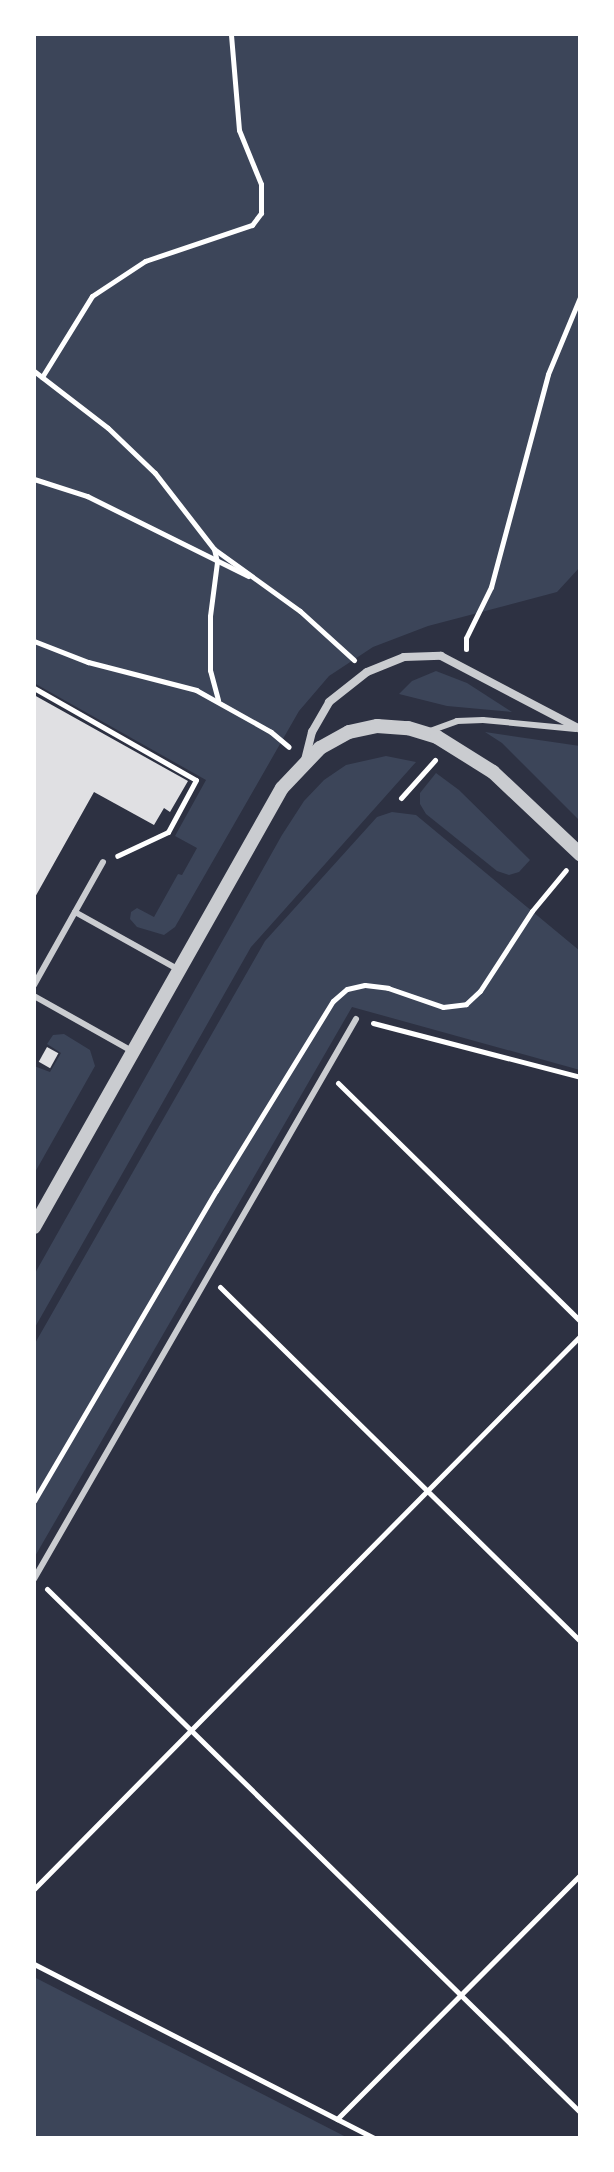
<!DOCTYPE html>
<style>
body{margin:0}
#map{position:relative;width:614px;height:2172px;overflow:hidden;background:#2d3142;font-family:Overpass,sans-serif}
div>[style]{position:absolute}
.green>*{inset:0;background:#3c4559}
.building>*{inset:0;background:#e0e0e3;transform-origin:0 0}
.path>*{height:5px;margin:-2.5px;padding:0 2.5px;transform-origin:2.5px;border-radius:2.5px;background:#fff}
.service>*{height:6px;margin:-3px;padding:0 3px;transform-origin:3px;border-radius:3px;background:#caccd0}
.minor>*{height:8px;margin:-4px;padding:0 4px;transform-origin:4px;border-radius:4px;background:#caccd0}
.tertiary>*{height:14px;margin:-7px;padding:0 7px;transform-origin:7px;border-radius:7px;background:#caccd0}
span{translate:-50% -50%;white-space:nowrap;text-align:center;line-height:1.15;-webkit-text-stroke:8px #fff;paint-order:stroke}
.frame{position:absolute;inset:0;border:36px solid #fff;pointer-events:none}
</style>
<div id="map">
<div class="green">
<div style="clip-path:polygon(34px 34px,580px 34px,580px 567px,557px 592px,428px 626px,373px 647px,329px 676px,299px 711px,175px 927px,164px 935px,137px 927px,130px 919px,131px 912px,137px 908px,154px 917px,178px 874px,182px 875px,197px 848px,175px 836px,206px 780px,34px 683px)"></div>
<div style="clip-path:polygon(436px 671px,467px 683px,512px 712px,447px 706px,399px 694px,412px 681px)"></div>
<div style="clip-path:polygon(485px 732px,580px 746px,580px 821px,502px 743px)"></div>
<div style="clip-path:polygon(386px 756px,416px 762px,251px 947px,34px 1329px,34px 1275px,282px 835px,304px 801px,324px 780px,346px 765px)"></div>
<div style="clip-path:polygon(436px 773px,459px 790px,530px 860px,519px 872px,509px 875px,497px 871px,426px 814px,420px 804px,420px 793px)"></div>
<div style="clip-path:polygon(392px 812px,416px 815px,580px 951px,580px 1070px,352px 1007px,34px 1558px,34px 1345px,265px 941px,377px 817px)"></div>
<div style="clip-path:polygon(64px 1034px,90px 1050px,95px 1066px,34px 1174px,34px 1066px,50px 1072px,61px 1053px,47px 1044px,53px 1035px)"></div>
<div style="clip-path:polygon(34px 1977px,348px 2138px,34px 2138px)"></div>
</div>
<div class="building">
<div style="clip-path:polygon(34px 695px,188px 781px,170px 812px,164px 808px,154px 825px,94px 792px,34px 899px)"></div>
<div style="left:47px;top:1047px;width:13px;height:17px;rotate:29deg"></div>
</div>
<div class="path">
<div style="left:34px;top:371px;width:93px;rotate:37.6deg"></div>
<div style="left:108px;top:428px;width:65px;rotate:43.8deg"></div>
<div style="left:155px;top:473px;width:96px;rotate:52.2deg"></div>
<div style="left:214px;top:549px;width:106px;rotate:35.8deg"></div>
<div style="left:300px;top:611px;width:73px;rotate:42.2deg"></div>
<div style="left:42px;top:377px;width:95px;rotate:-58.3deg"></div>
<div style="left:92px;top:296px;width:64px;rotate:-33.4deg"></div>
<div style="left:145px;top:261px;width:113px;rotate:-18.6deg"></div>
<div style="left:252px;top:225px;width:15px;rotate:-53deg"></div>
<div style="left:261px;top:213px;width:29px;rotate:-90deg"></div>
<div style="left:261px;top:184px;width:58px;rotate:-112.2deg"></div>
<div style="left:239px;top:130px;width:96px;rotate:-94.8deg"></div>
<div style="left:34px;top:479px;width:56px;rotate:17.8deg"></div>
<div style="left:87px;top:496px;width:180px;rotate:26.4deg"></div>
<div style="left:214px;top:549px;width:13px;rotate:77deg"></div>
<div style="left:217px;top:562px;width:54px;rotate:97.4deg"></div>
<div style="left:210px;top:616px;width:54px;rotate:90deg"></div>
<div style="left:210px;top:670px;width:31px;rotate:75deg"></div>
<div style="left:34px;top:641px;width:58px;rotate:21.3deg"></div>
<div style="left:88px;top:662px;width:112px;rotate:14.5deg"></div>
<div style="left:196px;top:690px;width:86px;rotate:29.2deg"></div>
<div style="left:271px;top:732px;width:23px;rotate:40deg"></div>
<div style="left:466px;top:649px;width:11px;rotate:-90deg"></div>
<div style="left:466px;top:638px;width:57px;rotate:-63.9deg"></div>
<div style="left:491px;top:587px;width:220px;rotate:-75deg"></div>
<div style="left:548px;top:374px;width:83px;rotate:-67.4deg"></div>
<div style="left:34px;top:688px;width:186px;rotate:29.6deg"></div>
<div style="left:196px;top:780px;width:59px;rotate:118.3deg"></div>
<div style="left:168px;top:832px;width:56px;rotate:154.8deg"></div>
<div style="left:401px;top:798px;width:51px;rotate:-48.2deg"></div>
<div style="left:373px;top:1023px;width:214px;rotate:14.6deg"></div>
<div style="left:338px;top:1083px;width:339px;rotate:44.5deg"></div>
<div style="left:220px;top:1287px;width:505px;rotate:44.52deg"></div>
<div style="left:34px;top:1501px;width:359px;rotate:-59.6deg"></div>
<div style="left:216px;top:1191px;width:223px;rotate:-58.4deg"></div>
<div style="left:333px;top:1001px;width:18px;rotate:-41deg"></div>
<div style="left:347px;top:989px;width:18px;rotate:-13deg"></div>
<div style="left:365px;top:985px;width:23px;rotate:7deg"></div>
<div style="left:388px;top:988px;width:58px;rotate:19.1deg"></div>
<div style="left:443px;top:1007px;width:23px;rotate:-7deg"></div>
<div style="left:466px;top:1004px;width:19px;rotate:-43deg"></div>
<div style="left:480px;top:991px;width:95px;rotate:-57deg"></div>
<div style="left:532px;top:911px;width:53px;rotate:-50.3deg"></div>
<div style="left:47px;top:1589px;width:747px;rotate:44.46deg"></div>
<div style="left:34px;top:1889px;width:777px;rotate:-45.36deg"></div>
<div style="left:34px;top:1964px;width:382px;rotate:27.1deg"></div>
<div style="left:337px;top:2119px;width:344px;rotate:-45.1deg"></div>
</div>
<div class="service">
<div style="left:430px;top:731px;width:29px;rotate:-20deg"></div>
<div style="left:457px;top:721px;width:26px;rotate:-2deg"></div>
<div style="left:483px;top:720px;width:93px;rotate:5.5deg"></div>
<div style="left:75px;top:912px;width:119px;rotate:29.1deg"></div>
<div style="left:34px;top:985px;width:141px;rotate:-60.7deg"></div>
<div style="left:34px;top:996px;width:112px;rotate:29.3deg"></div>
<div style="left:34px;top:1579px;width:646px;rotate:-60.1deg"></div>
</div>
<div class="minor">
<div style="left:305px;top:760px;width:29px;rotate:-76deg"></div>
<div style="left:312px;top:732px;width:34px;rotate:-60deg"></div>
<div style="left:329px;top:702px;width:48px;rotate:-38.3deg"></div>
<div style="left:367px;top:672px;width:40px;rotate:-22deg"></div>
<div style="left:404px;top:657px;width:37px;rotate:-2deg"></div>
<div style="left:441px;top:656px;width:157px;rotate:27.7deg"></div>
</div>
<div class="tertiary">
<div style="left:34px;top:1227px;width:504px;rotate:-60.54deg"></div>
<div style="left:282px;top:788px;width:55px;rotate:-46.5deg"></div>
<div style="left:320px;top:748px;width:33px;rotate:-29deg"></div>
<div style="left:349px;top:732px;width:29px;rotate:-12deg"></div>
<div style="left:377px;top:726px;width:31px;rotate:4deg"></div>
<div style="left:408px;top:728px;width:30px;rotate:17deg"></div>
<div style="left:437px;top:737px;width:66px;rotate:32deg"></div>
<div style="left:493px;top:772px;width:120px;rotate:43.3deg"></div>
</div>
<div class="frame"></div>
</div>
